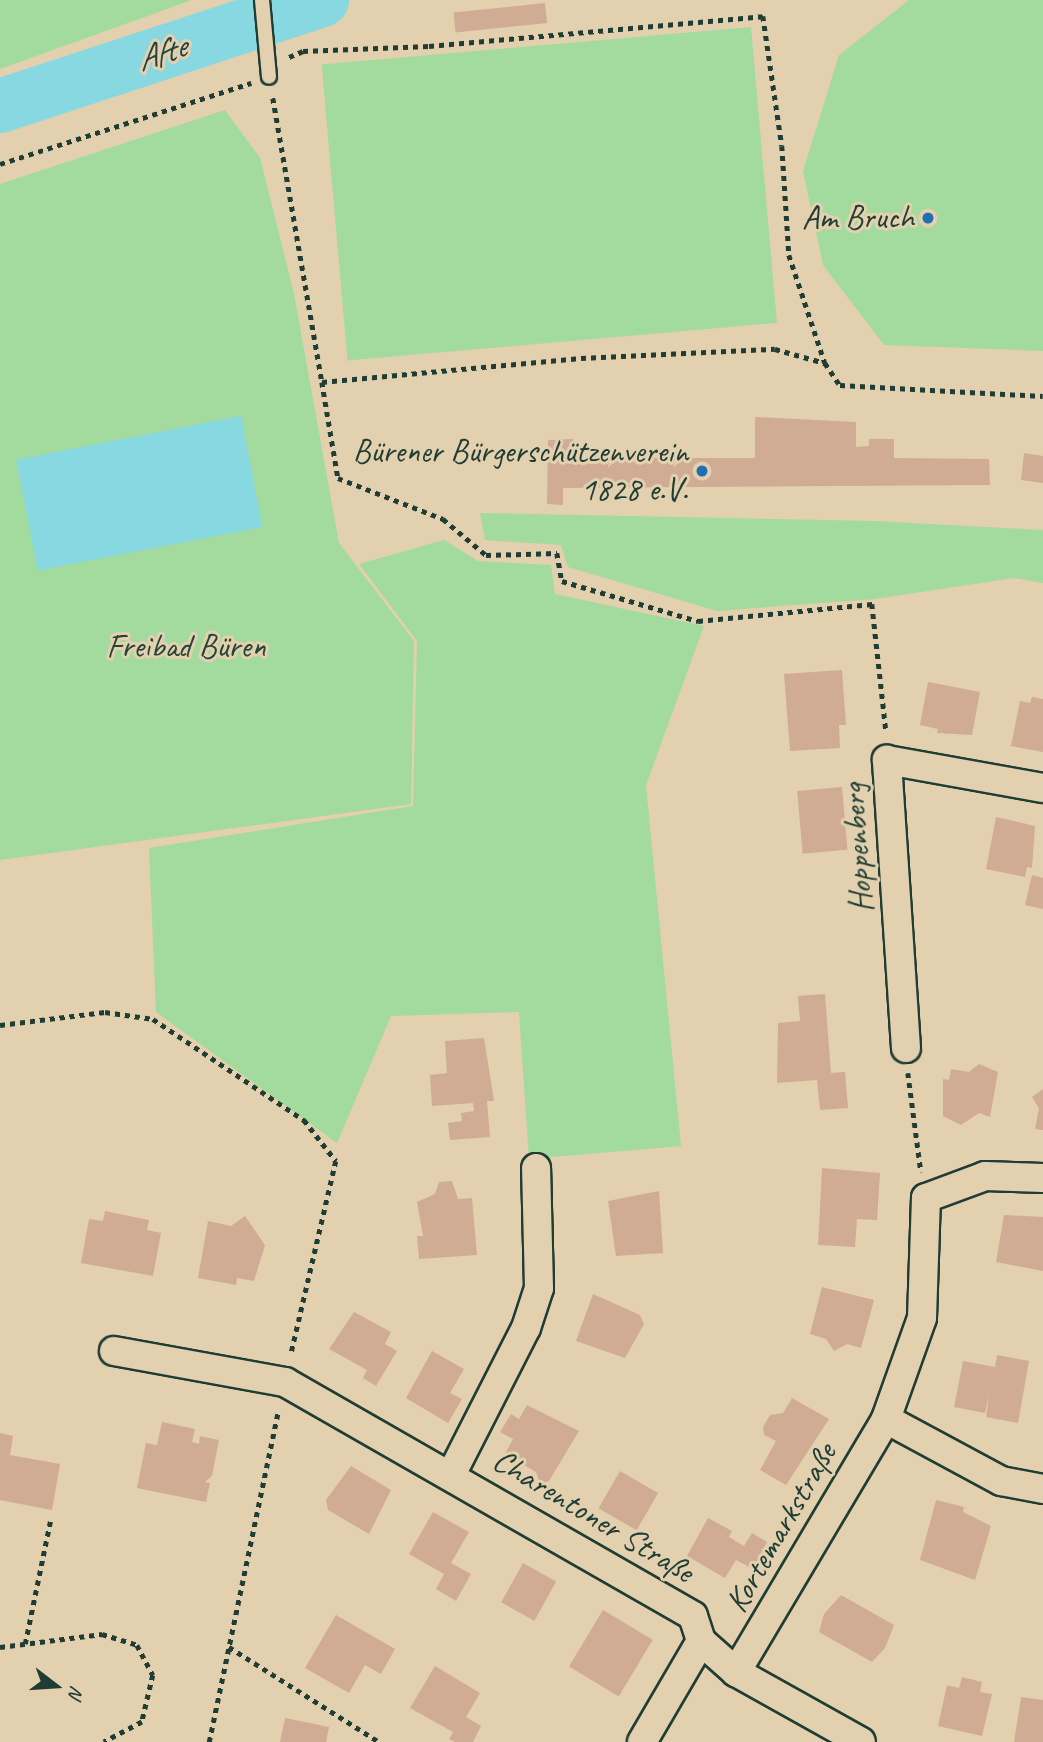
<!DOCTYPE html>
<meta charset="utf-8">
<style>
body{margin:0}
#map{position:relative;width:1043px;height:1742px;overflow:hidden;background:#e3d0ae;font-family:Caveat,sans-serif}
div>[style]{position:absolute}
.green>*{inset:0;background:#a3da9e;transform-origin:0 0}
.water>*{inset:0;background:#87d8e1;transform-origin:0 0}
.river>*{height:54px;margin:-27px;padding:0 27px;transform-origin:27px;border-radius:27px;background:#87d8e1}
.building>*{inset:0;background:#d0ac95;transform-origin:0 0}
.path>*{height:4.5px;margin-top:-2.25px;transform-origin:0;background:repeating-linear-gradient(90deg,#1f3d34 0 5px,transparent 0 10px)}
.roads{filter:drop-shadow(2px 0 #1f3d34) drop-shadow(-2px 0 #1f3d34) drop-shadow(0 2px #1f3d34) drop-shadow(0 -2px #1f3d34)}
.service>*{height:14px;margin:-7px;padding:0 7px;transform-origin:7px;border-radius:7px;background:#e3d0ae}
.minor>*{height:28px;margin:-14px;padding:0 14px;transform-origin:14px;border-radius:14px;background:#e3d0ae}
.dots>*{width:19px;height:19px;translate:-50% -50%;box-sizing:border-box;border:4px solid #e3d0ae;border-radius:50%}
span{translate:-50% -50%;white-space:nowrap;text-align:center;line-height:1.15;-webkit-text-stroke:6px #e3d0ae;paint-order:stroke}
.poi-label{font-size:33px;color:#1f3d34}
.right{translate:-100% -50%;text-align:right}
.park-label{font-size:33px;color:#264539}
.street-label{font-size:33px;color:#1f3d34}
.water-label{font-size:35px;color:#24453d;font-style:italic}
.north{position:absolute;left:21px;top:1651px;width:70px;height:70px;-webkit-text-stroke:5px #e3d0ae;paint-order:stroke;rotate:107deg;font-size:19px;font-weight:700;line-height:28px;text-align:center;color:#1f3d34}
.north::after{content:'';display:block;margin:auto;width:24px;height:32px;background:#1f3d34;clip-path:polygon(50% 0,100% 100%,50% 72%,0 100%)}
</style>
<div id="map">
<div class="green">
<div style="clip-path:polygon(0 0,192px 0,0 69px)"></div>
<div style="clip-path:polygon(909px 0,1043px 0,1043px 351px,884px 345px,823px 265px,803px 171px,839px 55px)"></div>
<div style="left:751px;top:27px;width:297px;height:431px;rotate:85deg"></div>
<div style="clip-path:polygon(225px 110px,260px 158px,294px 294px,339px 543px,414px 641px,411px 804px,0 860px,0 184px)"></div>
<div style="clip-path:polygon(480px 513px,874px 521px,1043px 530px,1043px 583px,1014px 578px,875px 599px,717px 611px,568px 567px,561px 545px,485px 540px)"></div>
<div style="clip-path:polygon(444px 540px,478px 561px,551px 565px,555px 594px,704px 626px,646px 785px,681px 1146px,529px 1159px,519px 1012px,391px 1016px,337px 1143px,156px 1012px,149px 848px,413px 806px,417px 641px,359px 564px)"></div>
</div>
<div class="water">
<div style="left:241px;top:416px;width:113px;height:229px;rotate:79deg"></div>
</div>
<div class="river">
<div style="left:0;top:106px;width:339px;rotate:-18.2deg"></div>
</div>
<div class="building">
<div style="left:545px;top:3px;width:20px;height:92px;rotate:84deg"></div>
<div style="clip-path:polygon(755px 417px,856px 422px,856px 447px,869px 446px,869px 439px,894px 439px,894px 458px,989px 459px,990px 485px,563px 488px,563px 505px,547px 504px,548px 440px,573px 439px,573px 458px,755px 458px)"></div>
<div style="clip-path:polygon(1024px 453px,1043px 456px,1043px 483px,1021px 480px)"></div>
<div style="clip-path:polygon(842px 670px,846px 725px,839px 725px,840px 748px,790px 751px,784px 674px)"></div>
<div style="clip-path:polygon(928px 682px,980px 692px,972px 735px,937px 733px,938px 729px,920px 725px)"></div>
<div style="clip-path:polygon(1032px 697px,1043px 699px,1043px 752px,1011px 746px,1020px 701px,1030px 703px)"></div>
<div style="left:842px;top:787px;width:63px;height:45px;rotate:85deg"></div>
<div style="clip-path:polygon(996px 817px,1035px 826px,1032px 868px,1027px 867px,1025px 877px,986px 869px)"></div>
<div style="clip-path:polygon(1032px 875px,1043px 878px,1043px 909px,1025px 905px)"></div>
<div style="clip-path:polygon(825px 994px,831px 1073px,845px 1072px,848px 1108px,820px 1110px,817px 1080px,777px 1083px,778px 1023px,800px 1021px,798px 996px)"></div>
<div style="clip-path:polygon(484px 1038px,494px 1101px,487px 1101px,490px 1137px,450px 1140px,448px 1123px,462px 1121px,461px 1113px,474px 1111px,473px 1103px,432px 1106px,430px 1075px,447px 1073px,445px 1041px)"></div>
<div style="clip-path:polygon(979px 1064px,998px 1072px,990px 1117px,979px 1113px,961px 1125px,943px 1116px,943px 1079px,949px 1080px,951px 1069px,969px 1072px)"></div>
<div style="clip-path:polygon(1043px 1089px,1043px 1130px,1035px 1129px,1039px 1108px,1032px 1097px)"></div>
<div style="clip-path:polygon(822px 1168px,880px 1173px,877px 1220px,857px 1219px,855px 1247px,818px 1245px)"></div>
<div style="clip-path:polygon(452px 1181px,458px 1199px,472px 1198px,477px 1255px,419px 1259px,417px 1236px,423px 1236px,417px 1202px,435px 1194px,439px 1182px)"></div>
<div style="clip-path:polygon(659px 1191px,663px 1253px,616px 1256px,608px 1201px)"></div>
<div style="clip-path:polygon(105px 1211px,149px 1220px,147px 1230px,161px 1233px,153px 1276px,81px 1263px,89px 1219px,103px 1221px)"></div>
<div style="clip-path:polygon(1004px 1215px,1043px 1217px,1043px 1271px,996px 1262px)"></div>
<div style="clip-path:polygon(245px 1216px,265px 1245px,254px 1281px,237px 1278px,236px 1285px,198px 1278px,208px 1221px,231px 1226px)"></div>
<div style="clip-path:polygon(822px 1287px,874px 1300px,861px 1348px,847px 1344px,834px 1351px,826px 1339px,810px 1334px)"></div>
<div style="clip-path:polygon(593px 1294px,640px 1315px,644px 1324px,625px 1358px,576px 1341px)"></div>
<div style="clip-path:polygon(354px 1312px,391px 1332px,385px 1344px,397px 1351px,376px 1386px,363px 1378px,367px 1370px,329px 1349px)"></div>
<div style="clip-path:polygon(432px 1351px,464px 1369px,450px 1393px,462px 1399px,448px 1423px,406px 1398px)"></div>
<div style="clip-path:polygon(997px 1355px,1029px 1361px,1018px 1423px,986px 1417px,989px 1395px,985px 1413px,954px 1407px,963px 1361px,995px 1367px)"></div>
<div style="clip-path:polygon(792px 1398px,829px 1419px,786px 1485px,760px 1470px,776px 1441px,764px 1435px,763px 1427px,770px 1415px,783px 1413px)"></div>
<div style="clip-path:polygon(527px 1405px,579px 1431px,549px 1481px,540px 1483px,536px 1472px,505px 1454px,513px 1439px,500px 1432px,511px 1414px,519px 1419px)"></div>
<div style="clip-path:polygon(162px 1422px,195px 1429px,192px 1442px,199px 1444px,200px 1436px,219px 1440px,212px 1476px,205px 1482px,210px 1483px,206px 1502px,137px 1488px,146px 1443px,157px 1445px)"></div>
<div style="clip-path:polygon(0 1433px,13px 1436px,10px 1455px,60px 1464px,52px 1510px,0 1500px)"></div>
<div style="clip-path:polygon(351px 1466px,391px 1490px,369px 1534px,328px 1510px,326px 1500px)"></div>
<div style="left:620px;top:1471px;width:44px;height:43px;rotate:30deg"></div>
<div style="clip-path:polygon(936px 1500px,964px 1507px,963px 1512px,991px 1526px,975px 1580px,920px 1560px)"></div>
<div style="clip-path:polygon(433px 1512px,469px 1532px,451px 1563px,471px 1574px,456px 1601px,436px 1589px,444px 1574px,409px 1554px)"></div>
<div style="clip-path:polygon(708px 1518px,732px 1531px,729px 1537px,744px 1546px,752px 1533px,767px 1542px,753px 1569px,736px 1560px,725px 1578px,687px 1556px)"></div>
<div style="left:523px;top:1563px;width:38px;height:45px;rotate:29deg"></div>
<div style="clip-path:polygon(841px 1595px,894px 1625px,885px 1648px,872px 1662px,819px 1632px,824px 1614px)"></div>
<div style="left:603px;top:1610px;width:58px;height:66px;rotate:31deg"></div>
<div style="clip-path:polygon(336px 1615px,395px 1649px,381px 1674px,365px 1665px,349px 1693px,305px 1668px)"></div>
<div style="clip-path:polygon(435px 1666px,480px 1693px,466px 1717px,481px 1726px,473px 1742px,455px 1742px,449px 1739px,453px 1732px,410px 1708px)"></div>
<div style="clip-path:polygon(962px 1677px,982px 1682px,980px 1692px,992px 1694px,982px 1736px,938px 1726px,947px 1685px,959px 1688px)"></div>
<div style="clip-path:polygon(1021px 1697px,1043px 1700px,1043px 1742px,1014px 1742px)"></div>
<div style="clip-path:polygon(285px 1718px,329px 1727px,326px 1742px,280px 1742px)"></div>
</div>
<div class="path">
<div style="left:289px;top:57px;width:15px;rotate:-23deg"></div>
<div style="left:303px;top:51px;width:126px;rotate:-2.3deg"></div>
<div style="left:429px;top:46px;width:335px;rotate:-5.1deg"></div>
<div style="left:763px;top:16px;width:131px;rotate:81.7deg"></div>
<div style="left:782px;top:146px;width:109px;rotate:86.3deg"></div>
<div style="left:789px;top:255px;width:114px;rotate:71.6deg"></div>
<div style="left:273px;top:98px;width:288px;rotate:80.2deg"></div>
<div style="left:322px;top:382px;width:260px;rotate:-5.3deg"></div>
<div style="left:581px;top:358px;width:194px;rotate:-2.7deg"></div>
<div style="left:775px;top:349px;width:52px;rotate:15.6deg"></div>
<div style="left:825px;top:363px;width:27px;rotate:56deg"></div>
<div style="left:840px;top:385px;width:203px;rotate:3.1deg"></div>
<div style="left:0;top:164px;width:264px;rotate:-17.9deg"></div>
<div style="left:322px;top:382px;width:97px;rotate:80.5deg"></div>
<div style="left:338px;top:478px;width:113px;rotate:21.3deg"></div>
<div style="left:443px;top:519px;width:56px;rotate:39.9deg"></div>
<div style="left:486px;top:555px;width:71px;rotate:-1.6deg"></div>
<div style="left:557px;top:553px;width:28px;rotate:80deg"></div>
<div style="left:562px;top:581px;width:142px;rotate:16.4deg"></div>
<div style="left:698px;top:621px;width:175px;rotate:-5.6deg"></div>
<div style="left:872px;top:604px;width:128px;rotate:83.7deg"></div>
<div style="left:0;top:1025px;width:106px;rotate:-7.1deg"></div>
<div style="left:105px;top:1012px;width:49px;rotate:8.3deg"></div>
<div style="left:153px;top:1019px;width:182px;rotate:33.8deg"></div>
<div style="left:304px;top:1120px;width:52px;rotate:52deg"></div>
<div style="left:336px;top:1161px;width:199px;rotate:103.1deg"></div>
<div style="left:908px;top:1073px;width:100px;rotate:82.5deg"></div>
<div style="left:25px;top:1644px;width:125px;rotate:-78.4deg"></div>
<div style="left:0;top:1647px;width:103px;rotate:-7.3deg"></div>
<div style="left:102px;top:1634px;width:37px;rotate:17deg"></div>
<div style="left:137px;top:1645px;width:34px;rotate:62deg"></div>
<div style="left:153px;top:1675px;width:48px;rotate:103.2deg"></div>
<div style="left:142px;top:1722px;width:43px;rotate:152.2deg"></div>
<div style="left:229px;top:1647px;width:178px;rotate:32.3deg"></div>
<div style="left:209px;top:1742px;width:338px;rotate:-78.2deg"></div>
</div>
<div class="roads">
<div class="service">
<div style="left:262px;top:0;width:77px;rotate:84.8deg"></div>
</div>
<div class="minor">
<div style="left:906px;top:1048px;width:289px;rotate:-93.8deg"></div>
<div style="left:887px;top:760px;width:158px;rotate:10.2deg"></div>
<div style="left:114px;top:1351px;width:174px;rotate:10.3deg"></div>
<div style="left:285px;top:1382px;width:470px;rotate:29.8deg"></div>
<div style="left:693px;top:1616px;width:26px;rotate:72deg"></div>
<div style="left:701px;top:1641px;width:47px;rotate:41.5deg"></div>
<div style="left:736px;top:1672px;width:143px;rotate:29.2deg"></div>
<div style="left:886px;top:1419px;width:131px;rotate:28.3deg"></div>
<div style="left:1001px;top:1481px;width:43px;rotate:10.8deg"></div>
<div style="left:452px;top:1473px;width:163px;rotate:-63deg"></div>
<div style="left:526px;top:1328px;width:42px;rotate:-72deg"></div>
<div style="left:539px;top:1288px;width:120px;rotate:-91.4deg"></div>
<div style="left:736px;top:1672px;width:294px;rotate:-59.3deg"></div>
<div style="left:886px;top:1419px;width:107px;rotate:-70.4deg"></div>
<div style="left:922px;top:1318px;width:120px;rotate:-88.1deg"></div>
<div style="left:926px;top:1198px;width:63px;rotate:-20.4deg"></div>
<div style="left:985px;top:1176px;width:58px;rotate:2deg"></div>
<div style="left:642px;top:1742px;width:117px;rotate:-59.7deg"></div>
</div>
</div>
<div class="dots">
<div style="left:928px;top:218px;background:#1f6fb2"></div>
<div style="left:702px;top:471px;background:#1f6fb2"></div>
</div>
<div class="poi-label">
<span class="right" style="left:914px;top:218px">Am Bruch</span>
<span class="right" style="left:688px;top:471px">Bürener Bürgerschützenverein<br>1828 e.V.</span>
</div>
<div class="park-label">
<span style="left:186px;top:647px">Freibad Büren</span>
</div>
<div class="street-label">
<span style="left:858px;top:848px;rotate:-94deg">Hoppenberg</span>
<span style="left:593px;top:1516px;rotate:31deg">Charentoner Straße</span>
<span style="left:781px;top:1528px;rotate:-60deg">Kortemarkstraße</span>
</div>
<div class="water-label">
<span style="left:161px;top:53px;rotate:-18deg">Afte</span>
</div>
<div class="north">N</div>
</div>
